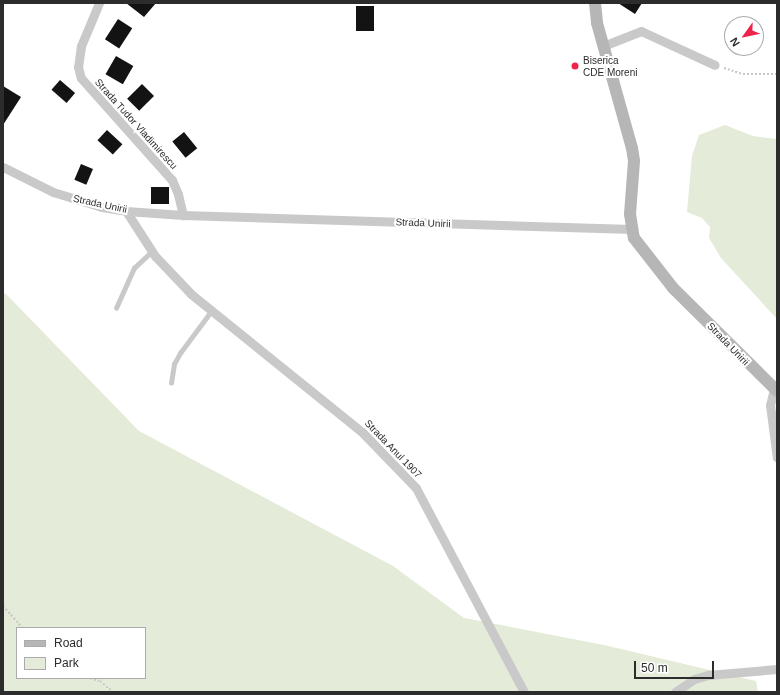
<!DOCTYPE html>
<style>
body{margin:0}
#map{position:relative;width:780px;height:695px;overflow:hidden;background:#fff;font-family:Arial,sans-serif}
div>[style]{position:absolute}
.green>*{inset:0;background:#e4ebd8}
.building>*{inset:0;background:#131313;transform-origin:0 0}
.path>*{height:2px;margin-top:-1px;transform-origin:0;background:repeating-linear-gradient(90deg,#c9c9c9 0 2px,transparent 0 4px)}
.service>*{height:4.5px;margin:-2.25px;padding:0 2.25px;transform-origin:2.25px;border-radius:2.25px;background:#c9c9c9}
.minor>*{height:9px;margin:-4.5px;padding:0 4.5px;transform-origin:4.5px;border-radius:4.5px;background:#c9c9c9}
.secondary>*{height:12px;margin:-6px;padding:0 6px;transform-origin:6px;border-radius:6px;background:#b6b6b6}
.dots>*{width:11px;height:11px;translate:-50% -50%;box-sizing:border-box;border:2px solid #fff;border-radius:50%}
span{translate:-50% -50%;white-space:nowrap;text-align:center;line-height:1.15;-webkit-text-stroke:4px #fff;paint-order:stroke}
.poi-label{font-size:10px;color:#2c2c2c}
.left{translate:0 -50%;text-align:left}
.street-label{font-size:10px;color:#2c2c2c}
.frame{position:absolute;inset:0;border:4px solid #2c2c2c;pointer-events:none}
.legend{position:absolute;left:16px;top:627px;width:130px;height:52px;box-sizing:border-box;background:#fff;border:1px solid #ababab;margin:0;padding:5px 7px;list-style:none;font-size:12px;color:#2c2c2c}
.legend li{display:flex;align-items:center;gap:8px;height:20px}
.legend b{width:20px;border:1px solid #ababab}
.north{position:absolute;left:724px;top:16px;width:40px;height:40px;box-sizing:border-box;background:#fff;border:1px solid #ababab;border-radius:50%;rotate:237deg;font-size:11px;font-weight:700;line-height:16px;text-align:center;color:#2c2c2c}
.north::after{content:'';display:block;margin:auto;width:14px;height:18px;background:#ed2449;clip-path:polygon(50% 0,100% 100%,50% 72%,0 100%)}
.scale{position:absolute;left:634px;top:661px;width:80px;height:18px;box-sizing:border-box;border:2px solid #2c2c2c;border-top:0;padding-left:5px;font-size:12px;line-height:14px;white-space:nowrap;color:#2c2c2c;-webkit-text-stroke:3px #fff;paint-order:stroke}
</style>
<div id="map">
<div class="green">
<div style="clip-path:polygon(725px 125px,753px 136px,777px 139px,777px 319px,721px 258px,709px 238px,710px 227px,702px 218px,687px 212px,692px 156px,699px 135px)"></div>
<div style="clip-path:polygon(evenodd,3px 293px,7px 295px,139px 431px,393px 566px,464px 618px,604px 645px,756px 681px,758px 692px,3px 692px,3px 293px,17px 628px,145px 628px,145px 678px,17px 678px,17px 628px)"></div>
</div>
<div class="building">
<div style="clip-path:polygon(126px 3px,156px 3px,144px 17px)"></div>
<div style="clip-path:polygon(618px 3px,642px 3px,635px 14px)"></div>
<div style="left:374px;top:6px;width:25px;height:18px;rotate:90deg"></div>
<div style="left:118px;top:19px;width:17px;height:24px;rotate:33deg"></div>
<div style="left:116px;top:56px;width:20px;height:21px;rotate:30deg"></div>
<div style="left:60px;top:80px;width:20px;height:13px;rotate:41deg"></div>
<div style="left:142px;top:84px;width:17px;height:21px;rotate:45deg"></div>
<div style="clip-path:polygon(3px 86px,21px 97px,3px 125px)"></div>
<div style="left:107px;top:130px;width:21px;height:14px;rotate:43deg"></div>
<div style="left:184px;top:132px;width:21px;height:15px;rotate:51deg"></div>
<div style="left:81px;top:164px;width:13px;height:17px;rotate:23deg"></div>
<div style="left:151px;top:187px;width:18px;height:17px"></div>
</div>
<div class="path">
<div style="left:724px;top:68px;width:20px;rotate:18deg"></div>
<div style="left:743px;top:74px;width:34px"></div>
<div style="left:3px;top:606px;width:30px;rotate:48deg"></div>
<div style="left:90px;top:678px;width:10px;rotate:17deg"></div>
<div style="left:100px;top:681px;width:17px;rotate:40deg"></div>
</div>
<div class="service">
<div style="left:116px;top:308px;width:44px;rotate:-65.8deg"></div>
<div style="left:134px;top:268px;width:25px;rotate:-43deg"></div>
<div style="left:171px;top:383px;width:19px;rotate:-81deg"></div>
<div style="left:174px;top:364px;width:13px;rotate:-61deg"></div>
<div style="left:180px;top:353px;width:54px;rotate:-53.3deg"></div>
</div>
<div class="minor">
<div style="left:99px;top:3px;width:47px;rotate:112.7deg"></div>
<div style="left:81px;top:46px;width:21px;rotate:98deg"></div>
<div style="left:78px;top:67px;width:11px;rotate:75deg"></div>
<div style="left:81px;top:78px;width:137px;rotate:48.3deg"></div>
<div style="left:172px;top:180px;width:15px;rotate:67deg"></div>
<div style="left:178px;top:194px;width:22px;rotate:77deg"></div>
<div style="left:603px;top:46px;width:41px;rotate:-21.5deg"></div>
<div style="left:641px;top:31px;width:81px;rotate:24.7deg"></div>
<div style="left:3px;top:167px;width:56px;rotate:26.6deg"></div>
<div style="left:53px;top:192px;width:51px;rotate:17deg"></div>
<div style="left:102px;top:207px;width:24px;rotate:9deg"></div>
<div style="left:126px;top:211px;width:57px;rotate:4deg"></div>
<div style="left:183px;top:215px;width:449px;rotate:1.8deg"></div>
<div style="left:126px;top:211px;width:54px;rotate:57.2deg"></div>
<div style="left:155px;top:256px;width:52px;rotate:46.5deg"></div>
<div style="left:191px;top:294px;width:220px;rotate:38.9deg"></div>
<div style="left:362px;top:432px;width:78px;rotate:46deg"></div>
<div style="left:416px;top:488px;width:231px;rotate:62.1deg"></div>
<div style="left:774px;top:389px;width:16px;rotate:104deg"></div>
<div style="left:770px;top:405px;width:53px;rotate:82.5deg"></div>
<div style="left:675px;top:692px;width:23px;rotate:-34deg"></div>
<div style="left:694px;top:679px;width:15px;rotate:-16deg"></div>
<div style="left:708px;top:675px;width:69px;rotate:-5deg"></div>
</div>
<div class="secondary">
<div style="left:595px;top:3px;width:20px;rotate:84deg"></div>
<div style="left:597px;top:23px;width:130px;rotate:74.4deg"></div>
<div style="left:632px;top:148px;width:13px;rotate:81deg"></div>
<div style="left:634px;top:161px;width:53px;rotate:94.3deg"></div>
<div style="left:630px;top:214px;width:24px;rotate:81deg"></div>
<div style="left:634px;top:238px;width:63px;rotate:52deg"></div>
<div style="left:673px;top:288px;width:146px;rotate:44.7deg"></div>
</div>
<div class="dots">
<div style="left:575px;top:66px;background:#ed2449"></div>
</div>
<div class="poi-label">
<span class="left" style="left:583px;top:66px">Biserica<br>CDE Moreni</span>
</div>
<div class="street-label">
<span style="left:136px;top:124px;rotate:48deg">Strada Tudor Vladimirescu</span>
<span style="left:100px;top:204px;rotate:12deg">Strada Unirii</span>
<span style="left:423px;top:223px;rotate:2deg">Strada Unirii</span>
<span style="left:728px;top:344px;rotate:46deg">Strada Unirii</span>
<span style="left:393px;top:449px;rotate:46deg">Strada Anul 1907</span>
</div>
<div class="frame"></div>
<ul class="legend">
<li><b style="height:5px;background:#b6b6b6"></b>Road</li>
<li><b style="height:11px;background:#e4ebd8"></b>Park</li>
</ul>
<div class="north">N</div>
<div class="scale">50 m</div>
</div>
